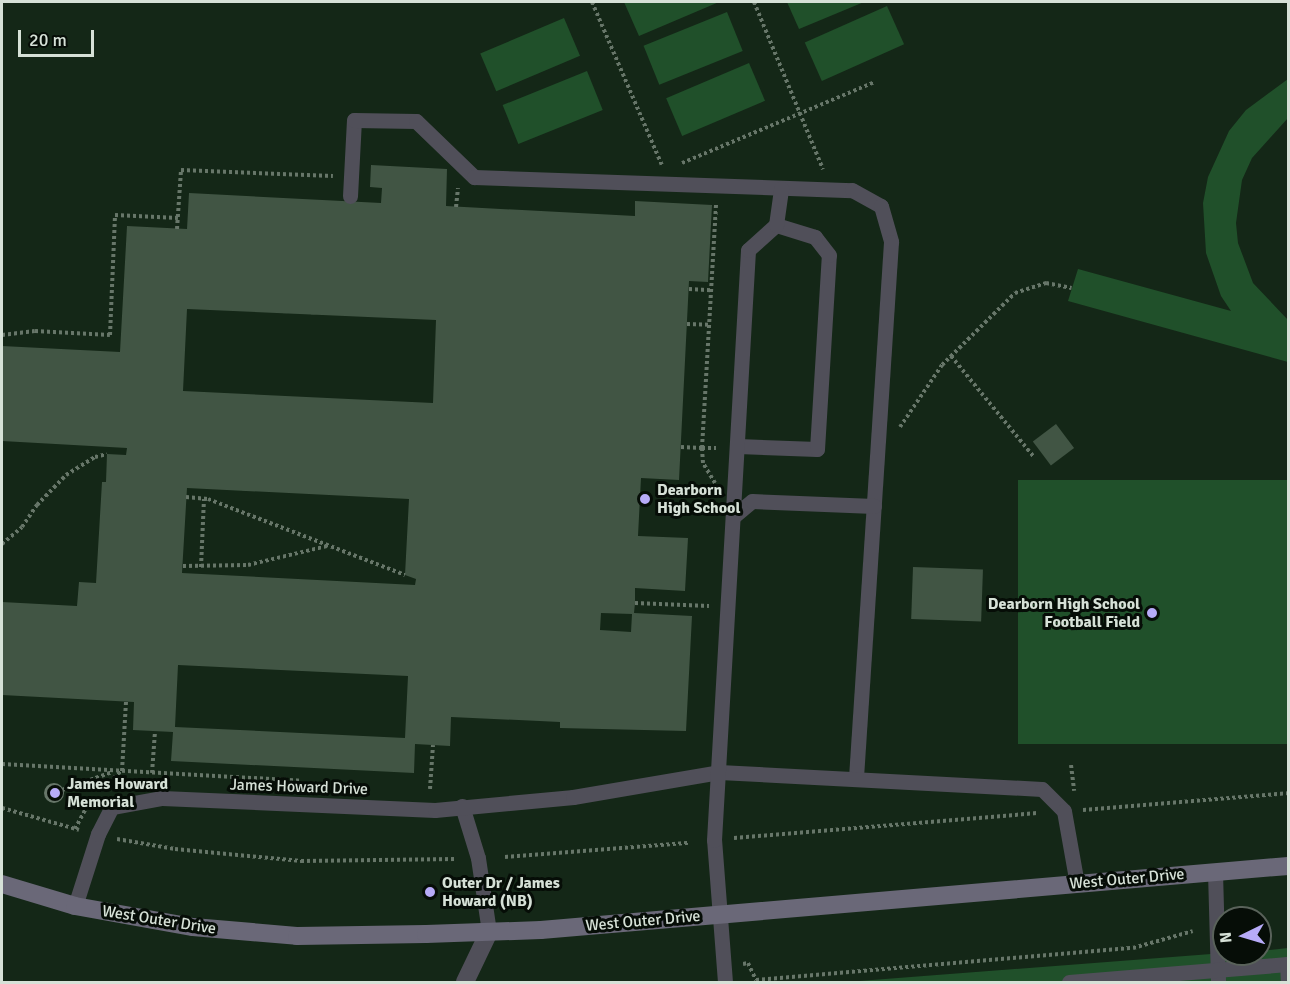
<!DOCTYPE html>
<style>
body{margin:0}
#map{position:relative;width:1290px;height:984px;overflow:hidden;background:#142717;font-family:Signika,sans-serif}
div>[style]{position:absolute}
.green>*{inset:0;background:#20502a;transform-origin:0 0}
.building>*{inset:0;background:#415544;transform-origin:0 0}
.path>*{height:4px;margin-top:-2px;transform-origin:0;background:repeating-linear-gradient(90deg,#677669 0 3px,transparent 0 6px)}
.path>.ring{margin:-2px;padding:0;box-sizing:content-box;background:none;border:4px solid #677669;border-radius:50%}
.service>*{height:15px;margin:-7.5px;padding:0 7.5px;transform-origin:7.5px;border-radius:7.5px;background:#504f59}
.minor>*{height:18px;margin:-9px;padding:0 9px;transform-origin:9px;border-radius:9px;background:#504f59}
.secondary>*{height:18px;margin:-9px;padding:0 9px;transform-origin:9px;border-radius:9px;background:#6a6878}
.dots>*{width:16px;height:16px;translate:-50% -50%;box-sizing:border-box;border:3px solid #060d07;border-radius:50%}
span{translate:-50% -50%;white-space:nowrap;text-align:center;line-height:1.15;-webkit-text-stroke:6px #060d07;paint-order:stroke}
.poi-label{font-size:16px;color:#d6e1d7;font-weight:700}
.left{translate:0 -50%;text-align:left}
.right{translate:-100% -50%;text-align:right}
.street-label{font-size:16px;color:#d6e1d7}
.frame{position:absolute;inset:0;border:3px solid #d6e1d7;pointer-events:none}
.north{position:absolute;left:1212px;top:906px;width:60px;height:60px;box-sizing:border-box;background:#060d07;border:2px solid #59625a;border-radius:50%;rotate:265deg;font-size:16px;font-weight:700;line-height:24px;text-align:center;color:#d6e1d7}
.north::after{content:'';display:block;margin:auto;width:21px;height:27px;background:#b7abf8;clip-path:polygon(50% 0,100% 100%,50% 72%,0 100%)}
.scale{position:absolute;left:18px;top:30px;width:76px;height:27px;box-sizing:border-box;border:3px solid #d6e1d7;border-top:0;padding-left:8px;font-size:18px;line-height:21px;white-space:nowrap;color:#d6e1d7;-webkit-text-stroke:4px #060d07;paint-order:stroke}
</style>
<div id="map">
<div class="green">
<div style="clip-path:polygon(624px 2px,719px 2px,639px 36px)"></div>
<div style="clip-path:polygon(787px 2px,864px 2px,799px 29px)"></div>
<div style="left:887px;top:6px;width:42px;height:90px;rotate:66deg"></div>
<div style="left:727px;top:12px;width:42px;height:90px;rotate:68deg"></div>
<div style="left:564px;top:18px;width:41px;height:91px;rotate:67deg"></div>
<div style="left:749px;top:63px;width:41px;height:90px;rotate:67deg"></div>
<div style="left:587px;top:71px;width:42px;height:91px;rotate:68deg"></div>
<div style="clip-path:polygon(1288px 79px,1288px 118px,1252px 158px,1242px 180px,1236px 223px,1238px 243px,1253px 283px,1288px 320px,1288px 362px,1068px 301px,1078px 269px,1231px 311px,1221px 296px,1206px 253px,1203px 203px,1208px 177px,1229px 131px,1246px 110px)"></div>
<div style="left:1018px;top:480px;width:270px;height:264px"></div>
<div style="clip-path:polygon(1288px 948px,1288px 982px,846px 982px,1224px 953px,1260px 954px,1260px 951px)"></div>
</div>
<div class="building">
<div style="clip-path:polygon(evenodd,371px 165px,447px 169px,446px 206px,635px 216px,635px 201px,712px 205px,708px 282px,689px 281px,679px 480px,641px 478px,638px 536px,688px 538px,685px 591px,635px 588px,635px 603px,634px 613px,692px 616px,686px 731px,560px 728px,560px 722px,451px 717px,450px 746px,415px 744px,414px 773px,171px 761px,173px 732px,133px 730px,134px 702px,2px 695px,2px 602px,77px 606px,79px 582px,96px 583px,102px 482px,106px 482px,107px 454px,126px 455px,127px 448px,2px 441px,2px 346px,120px 352px,127px 226px,187px 229px,189px 193px,381px 203px,382px 188px,370px 187px,371px 165px,187px 309px,436px 320px,433px 403px,183px 391px,187px 309px,371px 165px,187px 488px,409px 499px,405px 575px,416px 579px,415px 585px,182px 573px,187px 488px,371px 165px,601px 613px,632px 614px,631px 632px,600px 630px,601px 613px,371px 165px,178px 665px,408px 676px,405px 738px,175px 727px,178px 665px)"></div>
<div style="left:1056px;top:424px;width:30px;height:29px;rotate:53deg"></div>
<div style="left:913px;top:567px;width:70px;height:52px;rotate:2deg"></div>
</div>
<div class="path">
<div style="left:592px;top:2px;width:177px;rotate:66.8deg"></div>
<div style="left:754px;top:2px;width:181px;rotate:67.6deg"></div>
<div style="left:682px;top:163px;width:209px;rotate:-22.8deg"></div>
<div style="left:456px;top:207px;width:19px;rotate:-84deg"></div>
<div style="left:177px;top:229px;width:59px;rotate:-86.1deg"></div>
<div style="left:181px;top:170px;width:152px;rotate:2.3deg"></div>
<div style="left:689px;top:289px;width:22px;rotate:3deg"></div>
<div style="left:687px;top:324px;width:23px;rotate:2deg"></div>
<div style="left:2px;top:335px;width:33px;rotate:-7deg"></div>
<div style="left:35px;top:331px;width:75px;rotate:3.1deg"></div>
<div style="left:110px;top:335px;width:120px;rotate:-87.6deg"></div>
<div style="left:115px;top:215px;width:63px;rotate:2.7deg"></div>
<div style="left:951px;top:356px;width:131px;rotate:50.6deg"></div>
<div style="left:900px;top:427px;width:75px;rotate:-55.9deg"></div>
<div style="left:942px;top:365px;width:103px;rotate:-44.6deg"></div>
<div style="left:1015px;top:293px;width:33px;rotate:-18deg"></div>
<div style="left:1046px;top:283px;width:26px;rotate:11deg"></div>
<div style="left:681px;top:447px;width:21px;rotate:3deg"></div>
<div style="left:702px;top:448px;width:244px;rotate:-86.7deg"></div>
<div style="left:715px;top:483px;width:23px;rotate:-121deg"></div>
<div style="left:703px;top:463px;width:15px;rotate:-94deg"></div>
<div style="left:702px;top:448px;width:14px"></div>
<div style="left:186px;top:497px;width:22px;rotate:5deg"></div>
<div style="left:208px;top:499px;width:211px;rotate:21.1deg"></div>
<div style="left:2px;top:544px;width:26px;rotate:-40deg"></div>
<div style="left:22px;top:527px;width:27px;rotate:-56deg"></div>
<div style="left:37px;top:505px;width:42px;rotate:-46deg"></div>
<div style="left:66px;top:475px;width:34px;rotate:-32deg"></div>
<div style="left:95px;top:457px;width:12px;rotate:-14deg"></div>
<div style="left:183px;top:566px;width:65px;rotate:-0.9deg"></div>
<div style="left:248px;top:565px;width:81px;rotate:-13.5deg"></div>
<div style="left:201px;top:567px;width:68px;rotate:-87.5deg"></div>
<div style="left:635px;top:603px;width:74px;rotate:2.3deg"></div>
<div style="left:2px;top:764px;width:300px;rotate:3.2deg"></div>
<div style="left:1071px;top:765px;width:26px;rotate:83deg"></div>
<div style="left:122px;top:771px;width:70px;rotate:-86.7deg"></div>
<div style="left:152px;top:773px;width:42px;rotate:-85.9deg"></div>
<div class="ring" style="left:46px;top:785px;width:12px;height:12px"></div>
<div style="left:430px;top:789px;width:44px;rotate:-86.1deg"></div>
<div style="left:62px;top:790px;width:53px;rotate:-19.8deg"></div>
<div style="left:100px;top:790px;width:28px;rotate:-42deg"></div>
<div style="left:2px;top:808px;width:80px;rotate:15.9deg"></div>
<div style="left:1083px;top:810px;width:206px;rotate:-4.7deg"></div>
<div style="left:75px;top:829px;width:27px;rotate:-62deg"></div>
<div style="left:734px;top:838px;width:304px;rotate:-4.7deg"></div>
<div style="left:117px;top:839px;width:59px;rotate:9.8deg"></div>
<div style="left:175px;top:849px;width:127px;rotate:5.4deg"></div>
<div style="left:301px;top:861px;width:155px;rotate:-0.7deg"></div>
<div style="left:505px;top:857px;width:185px;rotate:-4.4deg"></div>
<div style="left:743px;top:964px;width:5px;rotate:-11deg"></div>
<div style="left:748px;top:963px;width:19px;rotate:65deg"></div>
<div style="left:756px;top:980px;width:378px;rotate:-4.9deg"></div>
<div style="left:1133px;top:948px;width:62px;rotate:-15.8deg"></div>
</div>
<div class="service">
<div style="left:350px;top:196px;width:76px;rotate:-87deg"></div>
<div style="left:354px;top:120px;width:62px;rotate:0.9deg"></div>
<div style="left:416px;top:121px;width:81px;rotate:44deg"></div>
<div style="left:474px;top:177px;width:378px;rotate:2deg"></div>
<div style="left:852px;top:190px;width:33px;rotate:29deg"></div>
<div style="left:881px;top:206px;width:37px;rotate:74deg"></div>
<div style="left:891px;top:242px;width:537px;rotate:93.74deg"></div>
<div style="left:738px;top:446px;width:79px;rotate:2.2deg"></div>
<div style="left:817px;top:449px;width:194px;rotate:-86.5deg"></div>
<div style="left:829px;top:255px;width:23px;rotate:-128deg"></div>
<div style="left:815px;top:237px;width:41px;rotate:-162.9deg"></div>
<div style="left:734px;top:516px;width:23px;rotate:-40deg"></div>
<div style="left:752px;top:501px;width:122px;rotate:2.3deg"></div>
<div style="left:462px;top:806px;width:54px;rotate:72.9deg"></div>
<div style="left:478px;top:858px;width:75px;rotate:81.5deg"></div>
<div style="left:1215px;top:872px;width:110px;rotate:88.4deg"></div>
<div style="left:75px;top:906px;width:76px;rotate:-72.3deg"></div>
<div style="left:98px;top:834px;width:30px;rotate:-63deg"></div>
<div style="left:112px;top:807px;width:51px;rotate:-10.2deg"></div>
<div style="left:162px;top:798px;width:273px;rotate:2.5deg"></div>
<div style="left:435px;top:810px;width:139px;rotate:-5.4deg"></div>
<div style="left:573px;top:797px;width:148px;rotate:-9.7deg"></div>
<div style="left:719px;top:772px;width:323px;rotate:3deg"></div>
<div style="left:1042px;top:789px;width:31px;rotate:45deg"></div>
<div style="left:1064px;top:811px;width:74px;rotate:79.9deg"></div>
<div style="left:725px;top:982px;width:142px;rotate:-94.4deg"></div>
<div style="left:714px;top:840px;width:591px;rotate:-86.7deg"></div>
<div style="left:748px;top:250px;width:38px;rotate:-42deg"></div>
<div style="left:776px;top:225px;width:37px;rotate:-82deg"></div>
<div style="left:1069px;top:982px;width:219px;rotate:-4.7deg"></div>
<div style="left:1287px;top:964px;width:17px;rotate:87deg"></div>
</div>
<div class="minor">
<div style="left:465px;top:982px;width:55px;rotate:-64.4deg"></div>
</div>
<div class="secondary">
<div style="left:2px;top:884px;width:76px;rotate:16.8deg"></div>
<div style="left:75px;top:906px;width:120px;rotate:10.1deg"></div>
<div style="left:193px;top:927px;width:104px;rotate:4.9deg"></div>
<div style="left:297px;top:936px;width:129px;rotate:-0.9deg"></div>
<div style="left:426px;top:934px;width:115px;rotate:-2deg"></div>
<div style="left:541px;top:930px;width:750px;rotate:-4.9deg"></div>
</div>
<div class="dots">
<div style="left:645px;top:499px;background:#b7abf8"></div>
<div style="left:1152px;top:613px;background:#b7abf8"></div>
<div style="left:55px;top:793px;background:#b7abf8"></div>
<div style="left:430px;top:892px;background:#b7abf8"></div>
</div>
<div class="poi-label">
<span class="left" style="left:657px;top:499px">Dearborn<br>High School</span>
<span class="right" style="left:1140px;top:613px">Dearborn High School<br>Football Field</span>
<span class="left" style="left:67px;top:793px">James Howard<br>Memorial</span>
<span class="left" style="left:442px;top:892px">Outer Dr / James<br>Howard (NB)</span>
</div>
<div class="street-label">
<span style="left:299px;top:787px;rotate:2deg">James Howard Drive</span>
<span style="left:1127px;top:879px;rotate:-5deg">West Outer Drive</span>
<span style="left:159px;top:920px;rotate:9deg">West Outer Drive</span>
<span style="left:643px;top:921px;rotate:-5deg">West Outer Drive</span>
</div>
<div class="frame"></div>
<div class="north">N</div>
<div class="scale">20 m</div>
</div>
